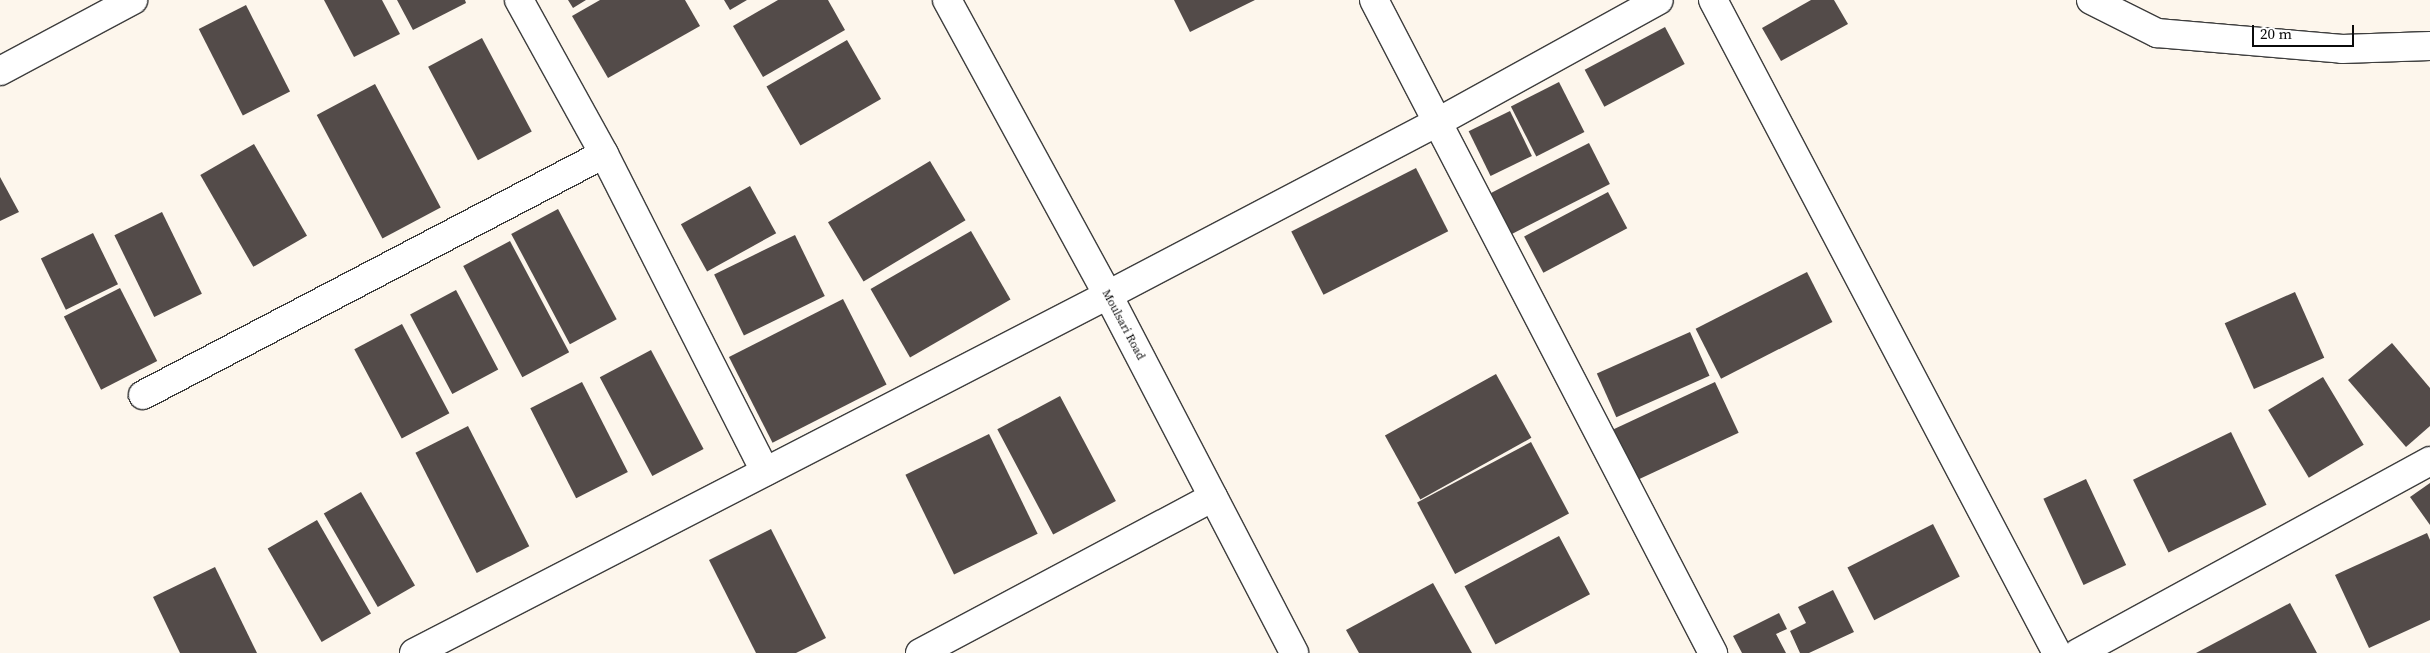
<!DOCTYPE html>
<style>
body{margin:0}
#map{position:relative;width:2430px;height:653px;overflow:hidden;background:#fdf6ec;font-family:"Source Serif 4",serif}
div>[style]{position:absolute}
.building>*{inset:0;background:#534b49;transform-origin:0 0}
.roads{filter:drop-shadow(1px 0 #3e3e3e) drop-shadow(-1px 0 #3e3e3e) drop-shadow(0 1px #3e3e3e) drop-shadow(0 -1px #3e3e3e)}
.minor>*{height:28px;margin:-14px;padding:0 14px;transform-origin:14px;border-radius:14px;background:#fff}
span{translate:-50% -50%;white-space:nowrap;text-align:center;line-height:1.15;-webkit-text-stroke:5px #fff;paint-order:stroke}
.street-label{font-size:12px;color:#0b0b0b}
.scale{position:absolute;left:2252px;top:25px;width:102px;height:22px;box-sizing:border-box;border:2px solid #0b0b0b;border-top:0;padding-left:6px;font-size:15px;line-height:18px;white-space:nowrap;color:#0b0b0b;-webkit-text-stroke:4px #fff;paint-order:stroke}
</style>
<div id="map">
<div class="building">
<div style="clip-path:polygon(324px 0,382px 0,400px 34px,354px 57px)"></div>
<div style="clip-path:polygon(397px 0,465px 0,466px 3px,413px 30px)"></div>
<div style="clip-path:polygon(568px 0,586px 0,573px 8px)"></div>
<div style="clip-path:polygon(600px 0,685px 0,700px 26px,608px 78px,572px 16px)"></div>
<div style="clip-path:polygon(724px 0,747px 0,730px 10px)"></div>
<div style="clip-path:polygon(778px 0,828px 0,845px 30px,763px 77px,733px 26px)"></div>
<div style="clip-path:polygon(1174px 0,1255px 0,1190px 32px)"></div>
<div style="clip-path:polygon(1811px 0,1834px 0,1848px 24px,1781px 61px,1762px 28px)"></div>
<div style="left:246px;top:5px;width:97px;height:53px;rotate:63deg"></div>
<div style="left:1665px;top:27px;width:42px;height:91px;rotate:62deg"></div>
<div style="left:482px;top:38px;width:106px;height:61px;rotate:62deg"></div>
<div style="left:847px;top:40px;width:68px;height:93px;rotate:60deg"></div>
<div style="left:1559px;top:82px;width:56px;height:54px;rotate:63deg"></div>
<div style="left:375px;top:84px;width:140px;height:66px;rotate:62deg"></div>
<div style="left:1510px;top:111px;width:50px;height:46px;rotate:64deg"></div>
<div style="left:1589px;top:143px;width:46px;height:110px;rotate:63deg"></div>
<div style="left:254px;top:144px;width:106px;height:62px;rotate:60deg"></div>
<div style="left:930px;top:161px;width:69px;height:119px;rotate:59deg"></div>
<div style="left:1416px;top:168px;width:71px;height:140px;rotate:63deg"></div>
<div style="clip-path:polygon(0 177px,19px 212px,0 221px)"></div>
<div style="left:750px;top:186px;width:54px;height:79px;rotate:61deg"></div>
<div style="left:1608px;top:192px;width:41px;height:95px;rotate:62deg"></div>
<div style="left:558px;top:209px;width:125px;height:53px;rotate:62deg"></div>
<div style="left:162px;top:212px;width:91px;height:53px;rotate:64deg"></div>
<div style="left:971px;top:231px;width:79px;height:116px;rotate:60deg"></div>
<div style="left:93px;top:233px;width:57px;height:58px;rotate:64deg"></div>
<div style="left:795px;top:235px;width:68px;height:90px;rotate:64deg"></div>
<div style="left:510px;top:241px;width:126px;height:53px;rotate:62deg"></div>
<div style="left:1807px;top:272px;width:56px;height:125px;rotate:63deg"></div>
<div style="left:120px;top:288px;width:82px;height:63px;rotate:63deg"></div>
<div style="left:456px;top:290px;width:90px;height:52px;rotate:62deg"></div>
<div style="left:2295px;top:292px;width:72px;height:77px;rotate:66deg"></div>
<div style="left:843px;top:299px;width:96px;height:128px;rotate:63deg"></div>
<div style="left:402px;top:324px;width:101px;height:54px;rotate:62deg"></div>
<div style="left:1690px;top:332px;width:48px;height:102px;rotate:66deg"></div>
<div style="clip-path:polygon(2392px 343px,2430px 388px,2430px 426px,2406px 447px,2348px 380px)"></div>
<div style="left:651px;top:350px;width:112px;height:58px;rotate:62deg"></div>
<div style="left:1496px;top:374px;width:73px;height:127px;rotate:61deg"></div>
<div style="left:2323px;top:377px;width:79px;height:64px;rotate:59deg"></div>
<div style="left:582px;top:382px;width:101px;height:58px;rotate:63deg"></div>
<div style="left:1715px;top:382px;width:56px;height:116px;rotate:65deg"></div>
<div style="left:1060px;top:396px;width:119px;height:71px;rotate:62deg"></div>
<div style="left:468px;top:426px;width:135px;height:59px;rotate:63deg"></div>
<div style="left:2231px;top:432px;width:81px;height:109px;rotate:64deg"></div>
<div style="left:989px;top:434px;width:111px;height:93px;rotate:64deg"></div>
<div style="left:1531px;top:442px;width:81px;height:129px;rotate:62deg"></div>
<div style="left:2086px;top:479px;width:95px;height:47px;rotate:65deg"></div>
<div style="clip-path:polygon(2430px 483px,2430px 525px,2410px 497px)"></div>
<div style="left:361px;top:492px;width:108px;height:43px;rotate:60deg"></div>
<div style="left:317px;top:520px;width:108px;height:57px;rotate:60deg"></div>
<div style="left:1933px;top:524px;width:59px;height:96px;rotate:63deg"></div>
<div style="clip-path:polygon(771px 529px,826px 638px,796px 653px,756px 653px,709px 560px)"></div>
<div style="clip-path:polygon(2427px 533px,2430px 540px,2430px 620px,2369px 648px,2335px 575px)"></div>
<div style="left:1559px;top:536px;width:66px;height:107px;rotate:62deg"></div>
<div style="clip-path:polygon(215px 567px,257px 653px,180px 653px,153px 597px)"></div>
<div style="clip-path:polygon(1433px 583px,1472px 653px,1359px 653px,1346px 630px)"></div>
<div style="clip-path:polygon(1833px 590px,1854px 632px,1809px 653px,1800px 653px,1790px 631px,1806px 623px,1798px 607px)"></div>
<div style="clip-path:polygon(2290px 603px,2317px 653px,2196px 653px)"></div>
<div style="clip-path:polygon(1779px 613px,1787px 629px,1776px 634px,1786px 653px,1742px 653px,1733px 636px)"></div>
</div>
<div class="roads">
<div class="minor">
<div style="left:519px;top:0;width:176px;rotate:61.1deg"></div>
<div style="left:604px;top:154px;width:356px;rotate:63.1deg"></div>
<div style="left:947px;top:0;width:336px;rotate:61.4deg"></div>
<div style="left:1108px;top:295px;width:403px;rotate:62.5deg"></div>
<div style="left:1374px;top:0;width:736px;rotate:62.56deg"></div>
<div style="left:1713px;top:0;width:738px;rotate:62.22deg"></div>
<div style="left:2091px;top:0;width:74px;rotate:26.6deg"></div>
<div style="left:2157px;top:33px;width:186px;rotate:4.9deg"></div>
<div style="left:2342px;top:49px;width:88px;rotate:-2deg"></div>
<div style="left:0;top:71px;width:151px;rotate:-28.1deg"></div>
<div style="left:143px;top:395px;width:520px;rotate:-27.6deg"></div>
<div style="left:414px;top:653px;width:781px;rotate:-27.29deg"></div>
<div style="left:1108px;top:295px;width:373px;rotate:-27.7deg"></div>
<div style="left:1438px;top:122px;width:252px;rotate:-28.9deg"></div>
<div style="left:920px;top:653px;width:332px;rotate:-28deg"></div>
<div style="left:2078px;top:653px;width:401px;rotate:-28.6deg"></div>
</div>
</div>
<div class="street-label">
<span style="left:1123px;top:325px;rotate:62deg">Moulsari Road</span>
</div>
<div class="scale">20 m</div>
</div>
